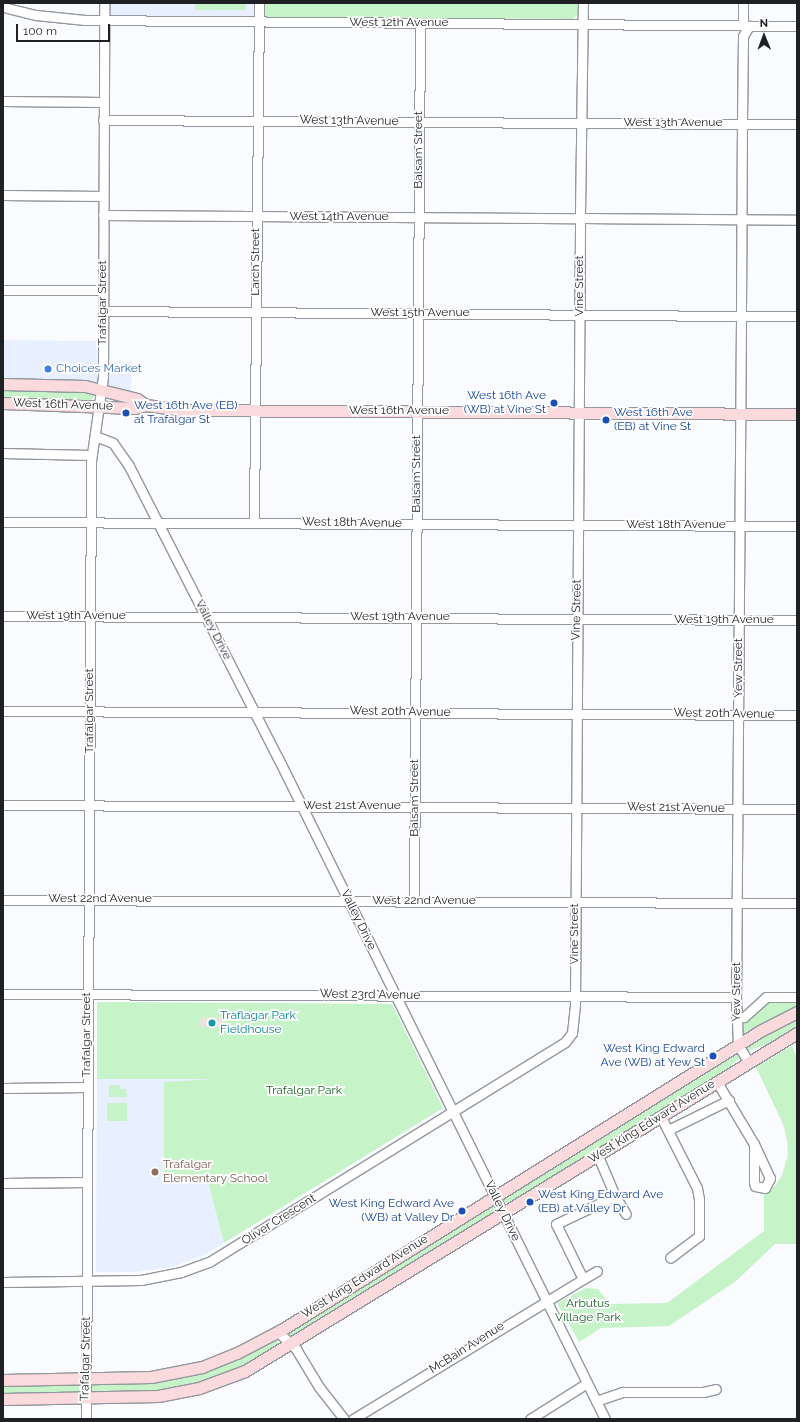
<!DOCTYPE html>
<style>
body{margin:0}
#map{position:relative;width:800px;height:1422px;overflow:hidden;background:#fafbfe;font-family:Raleway,sans-serif}
div>[style]{position:absolute}
.built>*{inset:0;background:#e8effe}
.green>*{inset:0;background:#c6f3c7;transform-origin:0 0}
.building>*{inset:0;background:#eae4dd}
.roads{filter:drop-shadow(1px 0 #93979e) drop-shadow(-1px 0 #93979e) drop-shadow(0 1px #93979e) drop-shadow(0 -1px #93979e)}
.minor>*{height:9px;margin:-4.5px;padding:0 4.5px;transform-origin:4.5px;border-radius:4.5px;background:#fff}
.major>*{height:11px;margin:-5.5px;padding:0 5.5px;transform-origin:5.5px;border-radius:5.5px;background:#fbdadd}
.dots>*{width:11px;height:11px;translate:-50% -50%;box-sizing:border-box;border:2px solid #fff;border-radius:50%}
span{translate:-50% -50%;white-space:nowrap;text-align:center;line-height:1.15;-webkit-text-stroke:3.5px #fff;paint-order:stroke}
.street-label{font-size:12px;color:#1f2023}
.shop-label{font-size:12px;color:#366cbe}
.left{translate:0 -50%;text-align:left}
.transit-label{font-size:12px;color:#164399}
.right{translate:-100% -50%;text-align:right}
.culture-label{font-size:12px;color:#0d838f}
.park-label{font-size:12px;color:#1b6526}
.education-label{font-size:12px;color:#785e54}
.frame{position:absolute;inset:0;border:4px solid #1f2023;pointer-events:none}
.north{position:absolute;left:744px;top:16px;width:40px;height:40px;-webkit-text-stroke:3px #fff;paint-order:stroke;rotate:359deg;font-size:11px;font-weight:700;line-height:16px;text-align:center;color:#1f2023}
.north::after{content:'';display:block;margin:auto;width:14px;height:18px;background:#1f2023;clip-path:polygon(50% 0,100% 100%,50% 72%,0 100%)}
.scale{position:absolute;left:16px;top:24px;width:94px;height:18px;box-sizing:border-box;border:2px solid #1f2023;border-top:0;padding-left:5px;font-size:12px;line-height:14px;white-space:nowrap;color:#1f2023;-webkit-text-stroke:3px #fff;paint-order:stroke}
</style>
<div id="map">
<div class="built">
<div style="clip-path:polygon(108px 3px,255px 3px,255px 17px,113px 16px,109px 14px)"></div>
<div style="clip-path:polygon(3px 340px,96px 341px,99px 380px,95px 383px,3px 380px)"></div>
<div style="clip-path:polygon(132px 362px,131px 393px,107px 385px,107px 363px)"></div>
<div style="clip-path:polygon(97px 1079px,215px 1079px,214px 1176px,208px 1183px,224px 1243px,204px 1255px,172px 1267px,135px 1272px,96px 1272px)"></div>
</div>
<div class="green">
<div style="left:195px;top:3px;width:51px;height:7px"></div>
<div style="clip-path:polygon(263px 3px,579px 3px,578px 14px,573px 19px,263px 17px)"></div>
<div style="clip-path:polygon(3px 388px,69px 388px,93px 393px,94px 397px,91px 400px,3px 400px)"></div>
<div style="clip-path:polygon(765px 1000px,797px 1000px,797px 1008px,744px 1035px,742px 1033px,741px 1023px)"></div>
<div style="clip-path:polygon(97px 1002px,392px 1004px,443px 1108px,224px 1243px,208px 1182px,214px 1176px,164px 1176px,164px 1082px,214px 1079px,97px 1079px)"></div>
<div style="clip-path:polygon(797px 1016px,797px 1030px,770px 1044px,747px 1051px,746px 1046px,750px 1042px)"></div>
<div style="clip-path:polygon(792px 1046px,797px 1058px,797px 1244px,775px 1244px,736px 1281px,669px 1326px,601px 1328px,579px 1342px,557px 1303px,586px 1288px,598px 1289px,610px 1304px,667px 1303px,764px 1231px,764px 1193px,775px 1186px,782px 1175px,788px 1155px,787px 1140px,783px 1124px,756px 1067px)"></div>
<div style="clip-path:polygon(735px 1052px,739px 1058px,727px 1070px,509px 1203px,503px 1203px,504px 1196px)"></div>
<div style="clip-path:polygon(109px 1085px,120px 1085px,120px 1089px,126px 1089px,127px 1097px,109px 1097px)"></div>
<div style="left:107px;top:1103px;width:20px;height:18px"></div>
<div style="clip-path:polygon(491px 1205px,495px 1208px,494px 1212px,292px 1337px,288px 1336px,288px 1331px)"></div>
<div style="clip-path:polygon(275px 1339px,280px 1344px,236px 1371px,174px 1390px,90px 1391px,92px 1385px,142px 1382px)"></div>
<div style="clip-path:polygon(58px 1383px,78px 1385px,80px 1391px,3px 1396px,3px 1384px)"></div>
</div>
<div class="building">
<div style="clip-path:polygon(212px 1017px,224px 1018px,224px 1027px,199px 1027px,200px 1018px)"></div>
</div>
<div class="roads">
<div class="minor">
<div style="left:743px;top:3px;width:23px;rotate:90deg"></div>
<div style="left:3px;top:7px;width:34px;rotate:14deg"></div>
<div style="left:36px;top:15px;width:49px;rotate:5.8deg"></div>
<div style="left:85px;top:20px;width:712px;rotate:0.48deg"></div>
<div style="left:3px;top:101px;width:100px;rotate:0.6deg"></div>
<div style="left:103px;top:120px;width:635px;rotate:0.36deg"></div>
<div style="left:742px;top:120px;width:84px;rotate:-89.3deg"></div>
<div style="left:743px;top:36px;width:12px;rotate:-59deg"></div>
<div style="left:747px;top:124px;width:50px"></div>
<div style="left:3px;top:195px;width:100px;rotate:0.6deg"></div>
<div style="left:580px;top:214px;width:211px;rotate:-89.2deg"></div>
<div style="left:103px;top:215px;width:472px;rotate:0.4deg"></div>
<div style="left:584px;top:218px;width:213px;rotate:0.5deg"></div>
<div style="left:3px;top:290px;width:100px"></div>
<div style="left:103px;top:311px;width:633px;rotate:0.45deg"></div>
<div style="left:741px;top:311px;width:183px;rotate:-89.7deg"></div>
<div style="left:745px;top:316px;width:52px"></div>
<div style="left:741px;top:320px;width:677px;rotate:90.42deg"></div>
<div style="left:736px;top:997px;width:48px;rotate:87.6deg"></div>
<div style="left:738px;top:1045px;width:19px;rotate:58deg"></div>
<div style="left:95px;top:436px;width:19px;rotate:21deg"></div>
<div style="left:113px;top:443px;width:28px;rotate:55deg"></div>
<div style="left:129px;top:466px;width:328px;rotate:63deg"></div>
<div style="left:278px;top:758px;width:737px;rotate:63.68deg"></div>
<div style="left:3px;top:453px;width:88px;rotate:1.3deg"></div>
<div style="left:3px;top:522px;width:794px;rotate:0.29deg"></div>
<div style="left:254px;top:522px;width:519px;rotate:-89.45deg"></div>
<div style="left:3px;top:616px;width:794px;rotate:0.29deg"></div>
<div style="left:3px;top:711px;width:794px;rotate:0.29deg"></div>
<div style="left:3px;top:805px;width:794px;rotate:0.29deg"></div>
<div style="left:3px;top:900px;width:794px;rotate:0.22deg"></div>
<div style="left:414px;top:901px;width:878px;rotate:-89.61deg"></div>
<div style="left:3px;top:994px;width:733px;rotate:0.23deg"></div>
<div style="left:736px;top:1018px;width:8px;rotate:-7deg"></div>
<div style="left:744px;top:1017px;width:30px;rotate:-42deg"></div>
<div style="left:766px;top:997px;width:31px"></div>
<div style="left:717px;top:1082px;width:72px;rotate:59.2deg"></div>
<div style="left:754px;top:1144px;width:38px;rotate:65deg"></div>
<div style="left:770px;top:1178px;width:11px;rotate:117deg"></div>
<div style="left:765px;top:1188px;width:10px;rotate:-169deg"></div>
<div style="left:755px;top:1186px;width:4px;rotate:-104deg"></div>
<div style="left:754px;top:1182px;width:38px;rotate:-90deg"></div>
<div style="left:3px;top:1088px;width:84px;rotate:-0.7deg"></div>
<div style="left:661px;top:1117px;width:80px;rotate:63.1deg"></div>
<div style="left:697px;top:1188px;width:11px;rotate:80deg"></div>
<div style="left:699px;top:1199px;width:37px;rotate:90deg"></div>
<div style="left:699px;top:1236px;width:36px;rotate:143deg"></div>
<div style="left:668px;top:1130px;width:68px;rotate:-26.2deg"></div>
<div style="left:3px;top:1183px;width:84px;rotate:-0.7deg"></div>
<div style="left:615px;top:1196px;width:21px;rotate:59deg"></div>
<div style="left:583px;top:1279px;width:16px;rotate:-30deg"></div>
<div style="left:3px;top:1282px;width:138px;rotate:-0.8deg"></div>
<div style="left:141px;top:1280px;width:41px;rotate:-11.3deg"></div>
<div style="left:181px;top:1272px;width:30px;rotate:-20deg"></div>
<div style="left:209px;top:1262px;width:418px;rotate:-31.7deg"></div>
<div style="left:565px;top:1042px;width:11px;rotate:-52deg"></div>
<div style="left:572px;top:1033px;width:29px;rotate:-84deg"></div>
<div style="left:575px;top:1004px;width:781px;rotate:-89.63deg"></div>
<div style="left:278px;top:1332px;width:25px;rotate:43deg"></div>
<div style="left:296px;top:1349px;width:44px;rotate:58.8deg"></div>
<div style="left:319px;top:1387px;width:41px;rotate:52deg"></div>
<div style="left:596px;top:1401px;width:28px;rotate:-19deg"></div>
<div style="left:622px;top:1392px;width:81px"></div>
<div style="left:703px;top:1392px;width:13px;rotate:-13deg"></div>
<div style="left:86px;top:1419px;width:958px;rotate:-89.7deg"></div>
<div style="left:91px;top:461px;width:85px;rotate:-81.9deg"></div>
<div style="left:103px;top:377px;width:374px;rotate:-89.8deg"></div>
<div style="left:353px;top:1419px;width:269px;rotate:-31.3deg"></div>
<div style="left:583px;top:1279px;width:61px;rotate:-116.1deg"></div>
<div style="left:556px;top:1224px;width:65px;rotate:-25.4deg"></div>
<div style="left:615px;top:1196px;width:43px;rotate:-113deg"></div>
<div style="left:530px;top:1419px;width:67px;rotate:-32.3deg"></div>
</div>
<div class="major">
<div style="left:3px;top:384px;width:82px;rotate:1.4deg"></div>
<div style="left:85px;top:386px;width:54px;rotate:14deg"></div>
<div style="left:137px;top:399px;width:11px;rotate:34deg"></div>
<div style="left:3px;top:403px;width:132px;rotate:2.2deg"></div>
<div style="left:135px;top:408px;width:11px;rotate:-15deg"></div>
<div style="left:146px;top:405px;width:34px;rotate:8deg"></div>
<div style="left:180px;top:410px;width:617px;rotate:0.37deg"></div>
<div style="left:3px;top:1380px;width:148px;rotate:-1.2deg"></div>
<div style="left:151px;top:1377px;width:52px;rotate:-11.1deg"></div>
<div style="left:202px;top:1367px;width:38px;rotate:-22deg"></div>
<div style="left:237px;top:1353px;width:52px;rotate:-27.6deg"></div>
<div style="left:283px;top:1329px;width:562px;rotate:-31.99deg"></div>
<div style="left:760px;top:1031px;width:42px;rotate:-27.2deg"></div>
<div style="left:3px;top:1399px;width:155px;rotate:-1.1deg"></div>
<div style="left:158px;top:1396px;width:42px;rotate:-11deg"></div>
<div style="left:199px;top:1388px;width:49px;rotate:-20.3deg"></div>
<div style="left:245px;top:1371px;width:647px;rotate:-31.48deg"></div>
</div>
</div>
<div class="dots">
<div style="left:48px;top:369px;background:#3f7fe0"></div>
<div style="left:554px;top:403px;background:#1a4fb4"></div>
<div style="left:126px;top:413px;background:#1a4fb4"></div>
<div style="left:606px;top:420px;background:#1a4fb4"></div>
<div style="left:212px;top:1023px;background:#0f9aa8"></div>
<div style="left:713px;top:1056px;background:#1a4fb4"></div>
<div style="left:155px;top:1172px;background:#8d6e63"></div>
<div style="left:530px;top:1202px;background:#1a4fb4"></div>
<div style="left:462px;top:1211px;background:#1a4fb4"></div>
</div>
<div class="street-label">
<span style="left:399px;top:23px">West 12th Avenue</span>
<span style="left:349px;top:121px;rotate:1deg">West 13th Avenue</span>
<span style="left:673px;top:123px">West 13th Avenue</span>
<span style="left:419px;top:150px;rotate:-90deg">Balsam Street</span>
<span style="left:339px;top:217px">West 14th Avenue</span>
<span style="left:256px;top:262px;rotate:-90deg">Larch Street</span>
<span style="left:580px;top:286px;rotate:-90deg">Vine Street</span>
<span style="left:103px;top:303px;rotate:-90deg">Trafalgar Street</span>
<span style="left:420px;top:313px">West 15th Avenue</span>
<span style="left:63px;top:405px;rotate:2deg">West 16th Avenue</span>
<span style="left:399px;top:411px">West 16th Avenue</span>
<span style="left:417px;top:474px;rotate:-90deg">Balsam Street</span>
<span style="left:352px;top:523px;rotate:1deg">West 18th Avenue</span>
<span style="left:676px;top:525px">West 18th Avenue</span>
<span style="left:577px;top:610px;rotate:-89deg">Vine Street</span>
<span style="left:76px;top:616px">West 19th Avenue</span>
<span style="left:400px;top:617px">West 19th Avenue</span>
<span style="left:724px;top:620px">West 19th Avenue</span>
<span style="left:213px;top:630px;rotate:63deg">Valley Drive</span>
<span style="left:739px;top:668px;rotate:-90deg">Yew Street</span>
<span style="left:90px;top:711px;rotate:-90deg">Trafalgar Street</span>
<span style="left:400px;top:712px;rotate:1deg">West 20th Avenue</span>
<span style="left:724px;top:714px;rotate:1deg">West 20th Avenue</span>
<span style="left:415px;top:798px;rotate:-90deg">Balsam Street</span>
<span style="left:352px;top:806px">West 21st Avenue</span>
<span style="left:676px;top:808px;rotate:1deg">West 21st Avenue</span>
<span style="left:100px;top:899px">West 22nd Avenue</span>
<span style="left:424px;top:901px">West 22nd Avenue</span>
<span style="left:358px;top:920px;rotate:64deg">Valley Drive</span>
<span style="left:575px;top:934px;rotate:-90deg">Vine Street</span>
<span style="left:737px;top:992px;rotate:-90deg">Yew Street</span>
<span style="left:370px;top:995px;rotate:1deg">West 23rd Avenue</span>
<span style="left:87px;top:1035px;rotate:-90deg">Trafalgar Street</span>
<span style="left:652px;top:1122px;rotate:-32deg">West King Edward Avenue</span>
<span style="left:502px;top:1211px;rotate:64deg">Valley Drive</span>
<span style="left:279px;top:1220px;rotate:-32deg">Oliver Crescent</span>
<span style="left:365px;top:1277px;rotate:-32deg">West King Edward Avenue</span>
<span style="left:467px;top:1348px;rotate:-32deg">McBain Avenue</span>
<span style="left:86px;top:1359px;rotate:-89deg">Trafalgar Street</span>
</div>
<div class="shop-label">
<span class="left" style="left:56px;top:369px">Choices Market</span>
</div>
<div class="transit-label">
<span class="right" style="left:546px;top:403px">West 16th Ave<br>(WB) at Vine St</span>
<span class="left" style="left:134px;top:413px">West 16th Ave (EB)<br>at Trafalgar St</span>
<span class="left" style="left:614px;top:420px">West 16th Ave<br>(EB) at Vine St</span>
<span class="right" style="left:705px;top:1056px">West King Edward<br>Ave (WB) at Yew St</span>
<span class="left" style="left:538px;top:1202px">West King Edward Ave<br>(EB) at Valley Dr</span>
<span class="right" style="left:454px;top:1211px">West King Edward Ave<br>(WB) at Valley Dr</span>
</div>
<div class="culture-label">
<span class="left" style="left:220px;top:1023px">Traflagar Park<br>Fieldhouse</span>
</div>
<div class="park-label">
<span style="left:304px;top:1091px">Trafalgar Park</span>
<span style="left:588px;top:1311px">Arbutus<br>Village Park</span>
</div>
<div class="education-label">
<span class="left" style="left:163px;top:1172px">Trafalgar<br>Elementary School</span>
</div>
<div class="frame"></div>
<div class="north">N</div>
<div class="scale">100 m</div>
</div>
